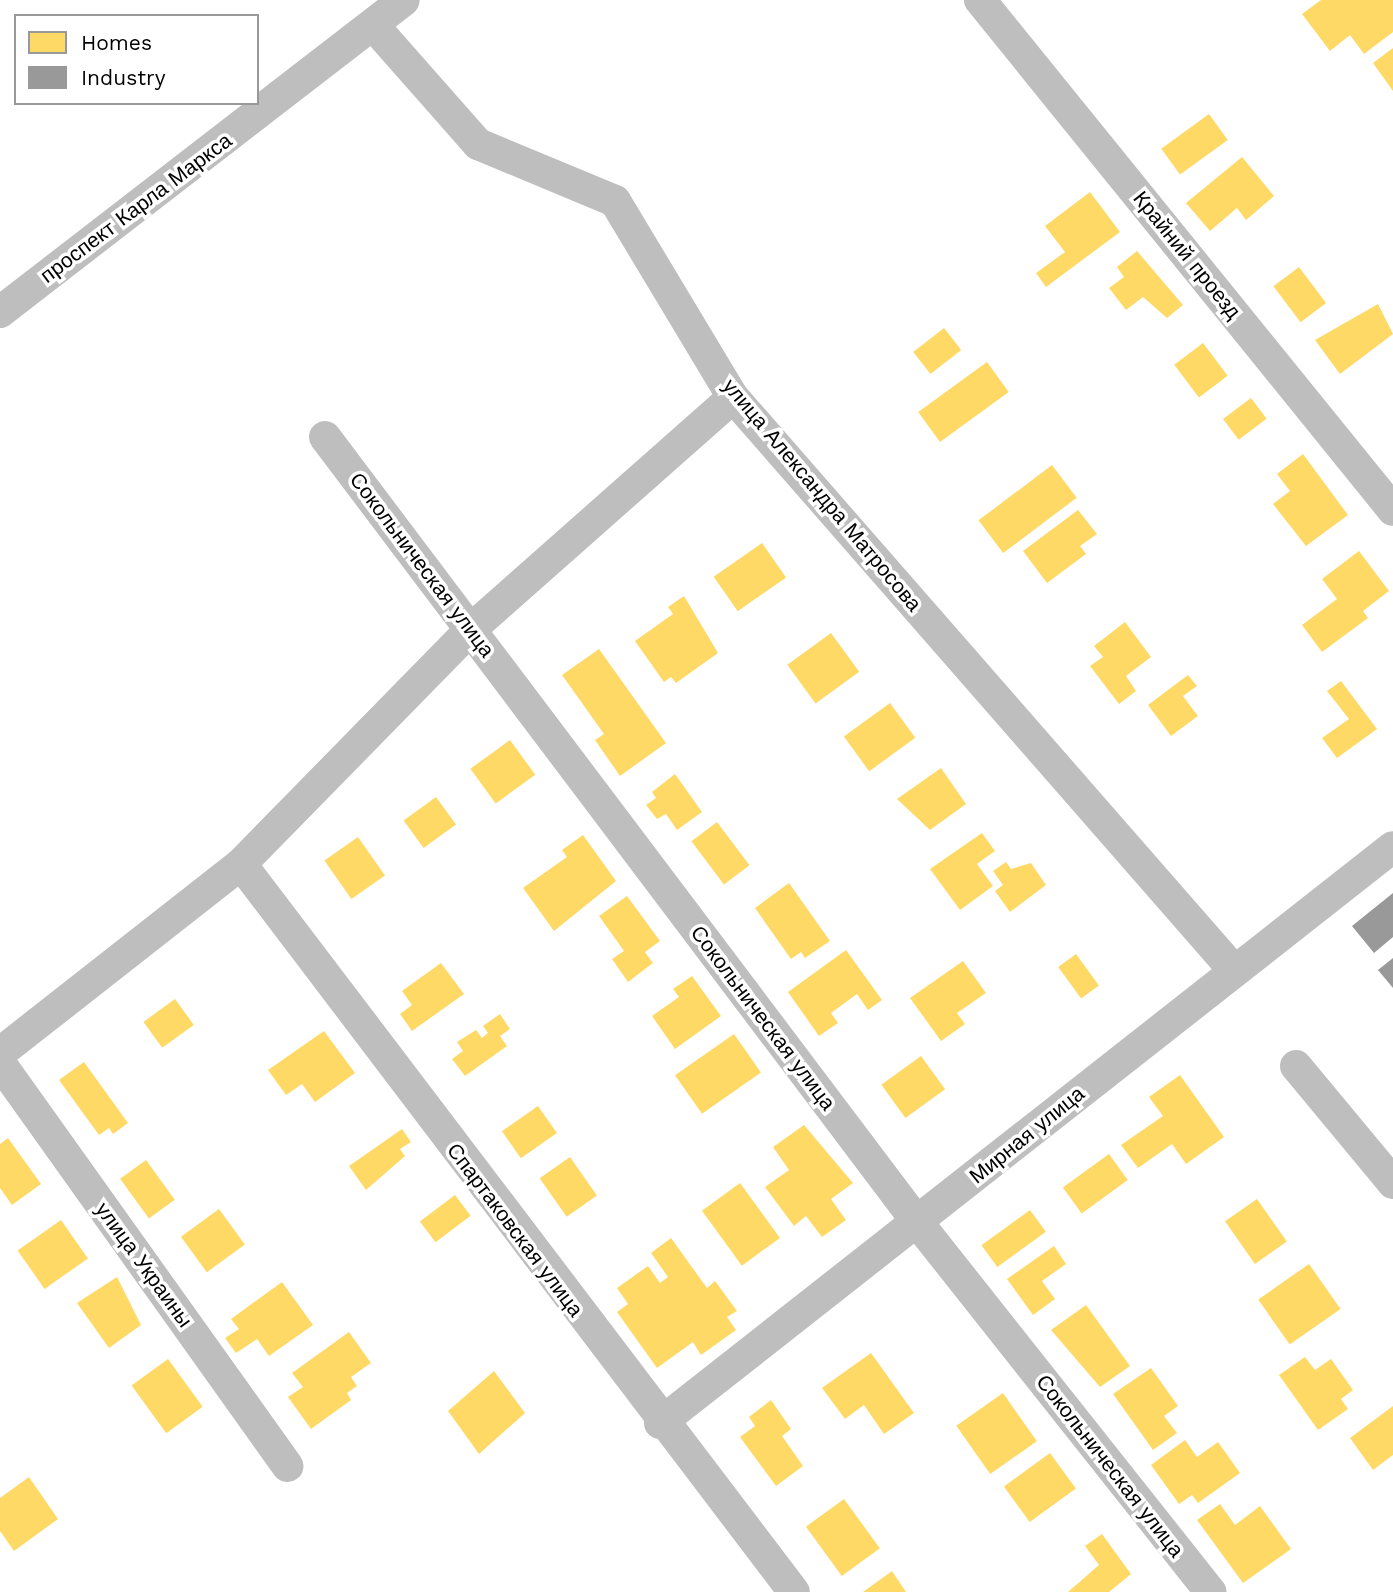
<!DOCTYPE html>
<meta charset="utf-8">
<style>
body{margin:0}
#map{position:relative;width:1393px;height:1592px;overflow:hidden;background:#fff;font-family:"Work Sans",sans-serif}
div>[style]{position:absolute}
.homes>*{inset:0;background:#ffd966;transform-origin:0 0}
.industry>*{inset:0;background:#999}
.minor>*{height:32px;margin:-16px;padding:0 16px;transform-origin:16px;border-radius:16px;background:#bebebe}
span{translate:-50% -50%;white-space:nowrap;text-align:center;line-height:1.15;-webkit-text-stroke:7px #fff;paint-order:stroke}
.street-label{font-size:21px;color:#000}
.legend{position:absolute;left:14px;top:14px;width:245px;height:91px;box-sizing:border-box;background:#fff;border:2px solid #999;margin:0;padding:9px 12px;list-style:none;font-size:21px;color:#000}
.legend li{display:flex;align-items:center;gap:14px;height:35px}
.legend b{width:35px;border:2px solid #999}
</style>
<div id="map">
<div class="homes">
<div style="clip-path:polygon(1321px 0,1393px 0,1393px 32px,1364px 54px,1350px 35px,1330px 51px,1302px 14px)"></div>
<div style="clip-path:polygon(1393px 48px,1393px 91px,1373px 63px)"></div>
<div style="left:1209px;top:114px;width:32px;height:59px;rotate:54deg"></div>
<div style="clip-path:polygon(1242px 157px,1274px 196px,1246px 220px,1237px 208px,1210px 231px,1186px 203px)"></div>
<div style="clip-path:polygon(1090px 192px,1120px 232px,1046px 287px,1036px 273px,1065px 252px,1045px 226px)"></div>
<div style="clip-path:polygon(1137px 251px,1183px 305px,1167px 318px,1143px 297px,1126px 310px,1109px 288px,1124px 277px,1117px 267px)"></div>
<div style="left:1299px;top:267px;width:45px;height:32px;rotate:53deg"></div>
<div style="clip-path:polygon(1378px 304px,1393px 334px,1340px 374px,1315px 340px)"></div>
<div style="left:944px;top:328px;width:28px;height:39px;rotate:52deg"></div>
<div style="left:1203px;top:343px;width:41px;height:36px;rotate:53deg"></div>
<div style="left:987px;top:362px;width:37px;height:85px;rotate:54deg"></div>
<div style="left:1251px;top:398px;width:26px;height:35px;rotate:53deg"></div>
<div style="clip-path:polygon(1303px 454px,1348px 515px,1306px 546px,1273px 504px,1290px 491px,1277px 474px)"></div>
<div style="left:1052px;top:465px;width:41px;height:92px;rotate:53deg"></div>
<div style="clip-path:polygon(1078px 510px,1097px 534px,1080px 546px,1086px 554px,1047px 583px,1023px 551px)"></div>
<div style="left:762px;top:543px;width:42px;height:59px;rotate:55deg"></div>
<div style="clip-path:polygon(1359px 551px,1389px 591px,1363px 611px,1368px 618px,1322px 652px,1302px 625px,1337px 599px,1322px 579px)"></div>
<div style="clip-path:polygon(684px 596px,718px 653px,676px 683px,671px 677px,664px 682px,635px 641px,673px 614px,668px 607px)"></div>
<div style="clip-path:polygon(1125px 622px,1151px 657px,1126px 676px,1136px 691px,1119px 704px,1090px 666px,1103px 657px,1094px 646px)"></div>
<div style="left:831px;top:633px;width:48px;height:54px;rotate:54deg"></div>
<div style="clip-path:polygon(599px 649px,666px 743px,620px 776px,595px 740px,604px 734px,562px 675px)"></div>
<div style="clip-path:polygon(1188px 675px,1197px 686px,1183px 696px,1198px 716px,1171px 736px,1148px 705px)"></div>
<div style="clip-path:polygon(1341px 681px,1377px 729px,1337px 758px,1322px 738px,1349px 719px,1327px 691px)"></div>
<div style="left:890px;top:703px;width:43px;height:57px;rotate:54deg"></div>
<div style="left:510px;top:740px;width:43px;height:49px;rotate:54deg"></div>
<div style="clip-path:polygon(941px 768px,966px 804px,930px 830px,897px 799px)"></div>
<div style="clip-path:polygon(675px 774px,702px 812px,677px 830px,666px 814px,657px 819px,646px 805px,656px 798px,652px 792px)"></div>
<div style="left:436px;top:797px;width:34px;height:40px;rotate:54deg"></div>
<div style="left:717px;top:822px;width:54px;height:32px;rotate:53deg"></div>
<div style="clip-path:polygon(982px 833px,995px 851px,977px 864px,993px 886px,960px 910px,930px 869px)"></div>
<div style="clip-path:polygon(583px 835px,616px 881px,554px 931px,523px 888px,567px 857px,562px 850px)"></div>
<div style="left:358px;top:837px;width:47px;height:41px;rotate:55deg"></div>
<div style="clip-path:polygon(1006px 862px,1011px 869px,1031px 863px,1046px 885px,1010px 912px,995px 891px,1003px 885px,993px 871px)"></div>
<div style="clip-path:polygon(789px 883px,830px 941px,805px 958px,801px 952px,791px 959px,755px 908px)"></div>
<div style="clip-path:polygon(627px 896px,660px 941px,645px 952px,653px 963px,628px 982px,612px 959px,624px 951px,599px 916px)"></div>
<div style="clip-path:polygon(846px 950px,882px 1000px,868px 1010px,857px 994px,831px 1013px,838px 1023px,819px 1036px,788px 992px)"></div>
<div style="left:1076px;top:954px;width:39px;height:22px;rotate:54deg"></div>
<div style="clip-path:polygon(963px 961px,986px 993px,957px 1013px,965px 1024px,941px 1041px,910px 998px)"></div>
<div style="clip-path:polygon(441px 963px,464px 994px,412px 1031px,400px 1014px,412px 1005px,402px 991px)"></div>
<div style="clip-path:polygon(692px 976px,721px 1016px,675px 1049px,652px 1016px,679px 997px,673px 989px)"></div>
<div style="left:175px;top:999px;width:32px;height:39px;rotate:54deg"></div>
<div style="clip-path:polygon(500px 1014px,510px 1029px,500px 1036px,507px 1046px,465px 1076px,452px 1059px,463px 1051px,457px 1042px,476px 1030px,482px 1038px,488px 1033px,483px 1026px)"></div>
<div style="clip-path:polygon(324px 1031px,355px 1073px,315px 1102px,302px 1084px,286px 1095px,268px 1070px)"></div>
<div style="left:734px;top:1034px;width:47px;height:72px;rotate:55deg"></div>
<div style="left:921px;top:1056px;width:41px;height:49px;rotate:54deg"></div>
<div style="clip-path:polygon(84px 1062px,128px 1123px,113px 1134px,109px 1128px,99px 1135px,59px 1080px)"></div>
<div style="clip-path:polygon(1180px 1075px,1224px 1137px,1186px 1164px,1172px 1144px,1138px 1168px,1121px 1145px,1163px 1116px,1149px 1097px)"></div>
<div style="left:538px;top:1106px;width:33px;height:44px;rotate:55deg"></div>
<div style="clip-path:polygon(804px 1125px,853px 1183px,831px 1199px,846px 1220px,822px 1237px,806px 1216px,794px 1226px,765px 1187px,789px 1170px,773px 1147px)"></div>
<div style="clip-path:polygon(402px 1129px,411px 1142px,400px 1149px,405px 1156px,366px 1190px,349px 1166px)"></div>
<div style="clip-path:polygon(8px 1138px,41px 1184px,12px 1205px,0 1188px,0 1144px)"></div>
<div style="left:1109px;top:1154px;width:32px;height:57px;rotate:54deg"></div>
<div style="left:570px;top:1157px;width:47px;height:37px;rotate:55deg"></div>
<div style="left:146px;top:1160px;width:49px;height:32px;rotate:54deg"></div>
<div style="left:740px;top:1183px;width:68px;height:47px;rotate:54deg"></div>
<div style="left:455px;top:1195px;width:26px;height:44px;rotate:53deg"></div>
<div style="left:1257px;top:1199px;width:52px;height:39px;rotate:55deg"></div>
<div style="left:219px;top:1209px;width:44px;height:47px;rotate:54deg"></div>
<div style="left:1030px;top:1210px;width:27px;height:60px;rotate:54deg"></div>
<div style="left:61px;top:1220px;width:47px;height:53px;rotate:55deg"></div>
<div style="clip-path:polygon(671px 1238px,707px 1288px,715px 1281px,737px 1311px,727px 1317px,736px 1330px,701px 1355px,693px 1342px,657px 1368px,617px 1312px,628px 1304px,617px 1288px,648px 1266px,660px 1283px,668px 1277px,651px 1253px)"></div>
<div style="clip-path:polygon(1054px 1246px,1066px 1264px,1042px 1281px,1055px 1299px,1033px 1315px,1007px 1279px)"></div>
<div style="left:1309px;top:1264px;width:55px;height:62px;rotate:55deg"></div>
<div style="clip-path:polygon(117px 1277px,141px 1325px,109px 1348px,77px 1303px)"></div>
<div style="clip-path:polygon(282px 1282px,313px 1325px,269px 1356px,257px 1339px,236px 1353px,225px 1338px,239px 1329px,231px 1319px)"></div>
<div style="clip-path:polygon(1086px 1305px,1130px 1366px,1100px 1387px,1051px 1330px)"></div>
<div style="clip-path:polygon(349px 1332px,371px 1363px,351px 1377px,357px 1386px,347px 1393px,351px 1400px,311px 1429px,288px 1397px,303px 1387px,292px 1373px)"></div>
<div style="clip-path:polygon(871px 1353px,914px 1413px,884px 1434px,864px 1405px,845px 1419px,822px 1388px)"></div>
<div style="clip-path:polygon(1305px 1357px,1315px 1370px,1331px 1359px,1353px 1390px,1341px 1399px,1348px 1409px,1318px 1430px,1279px 1375px)"></div>
<div style="left:168px;top:1359px;width:59px;height:45px;rotate:54deg"></div>
<div style="clip-path:polygon(1151px 1368px,1178px 1406px,1164px 1416px,1177px 1433px,1153px 1450px,1113px 1394px)"></div>
<div style="clip-path:polygon(494px 1371px,525px 1413px,479px 1454px,448px 1411px)"></div>
<div style="left:1003px;top:1393px;width:59px;height:57px;rotate:55deg"></div>
<div style="clip-path:polygon(771px 1400px,791px 1429px,782px 1436px,803px 1466px,776px 1486px,740px 1437px,755px 1426px,749px 1417px)"></div>
<div style="clip-path:polygon(1393px 1406px,1393px 1455px,1373px 1470px,1350px 1438px)"></div>
<div style="clip-path:polygon(1185px 1440px,1197px 1457px,1218px 1442px,1240px 1473px,1198px 1503px,1192px 1495px,1179px 1504px,1151px 1465px)"></div>
<div style="left:1050px;top:1453px;width:44px;height:57px;rotate:54deg"></div>
<div style="clip-path:polygon(29px 1477px,58px 1519px,14px 1551px,0 1531px,0 1498px)"></div>
<div style="left:844px;top:1499px;width:61px;height:47px;rotate:54deg"></div>
<div style="clip-path:polygon(1220px 1504px,1235px 1525px,1260px 1506px,1291px 1549px,1243px 1583px,1197px 1520px)"></div>
<div style="clip-path:polygon(1102px 1534px,1131px 1574px,1109px 1592px,1068px 1592px,1099px 1565px,1085px 1546px)"></div>
<div style="clip-path:polygon(892px 1571px,906px 1592px,863px 1592px)"></div>
</div>
<div class="industry">
<div style="clip-path:polygon(1393px 893px,1393px 937px,1374px 953px,1352px 926px)"></div>
<div style="clip-path:polygon(1393px 958px,1393px 988px,1378px 970px)"></div>
</div>
<div class="minor">
<div style="left:980px;top:0;width:656px;rotate:51deg"></div>
<div style="left:373px;top:25px;width:159px;rotate:48.6deg"></div>
<div style="left:478px;top:144px;width:148px;rotate:22.6deg"></div>
<div style="left:615px;top:201px;width:229px;rotate:59deg"></div>
<div style="left:733px;top:397px;width:758px;rotate:48.85deg"></div>
<div style="left:0;top:312px;width:510px;rotate:-37.68deg"></div>
<div style="left:325px;top:437px;width:985px;rotate:52.97deg"></div>
<div style="left:918px;top:1223px;width:471px;rotate:51.6deg"></div>
<div style="left:241px;top:864px;width:914px;rotate:52.78deg"></div>
<div style="left:0;top:1053px;width:306px;rotate:-38.1deg"></div>
<div style="left:241px;top:864px;width:327px;rotate:-45.6deg"></div>
<div style="left:470px;top:630px;width:351px;rotate:-41.5deg"></div>
<div style="left:0;top:1063px;width:495px;rotate:54.5deg"></div>
<div style="left:1296px;top:1066px;width:152px;rotate:50.3deg"></div>
<div style="left:660px;top:1423px;width:932px;rotate:-38.16deg"></div>
</div>
<div class="street-label">
<span style="left:136px;top:208px;rotate:-37deg">проспект Карла Маркса</span>
<span style="left:1187px;top:255px;rotate:51deg">Крайний проезд</span>
<span style="left:822px;top:495px;rotate:50deg">улица Александра Матросова</span>
<span style="left:422px;top:565px;rotate:53deg">Сокольническая улица</span>
<span style="left:763px;top:1018px;rotate:53deg">Сокольническая улица</span>
<span style="left:1027px;top:1135px;rotate:-39deg">Мирная улица</span>
<span style="left:515px;top:1230px;rotate:53deg">Спартаковская улица</span>
<span style="left:144px;top:1265px;rotate:54deg">улица Украины</span>
<span style="left:1110px;top:1466px;rotate:52deg">Сокольническая улица</span>
</div>
<ul class="legend">
<li><b style="height:19px;background:#ffd966"></b>Homes</li>
<li><b style="height:19px;background:#999"></b>Industry</li>
</ul>
</div>
